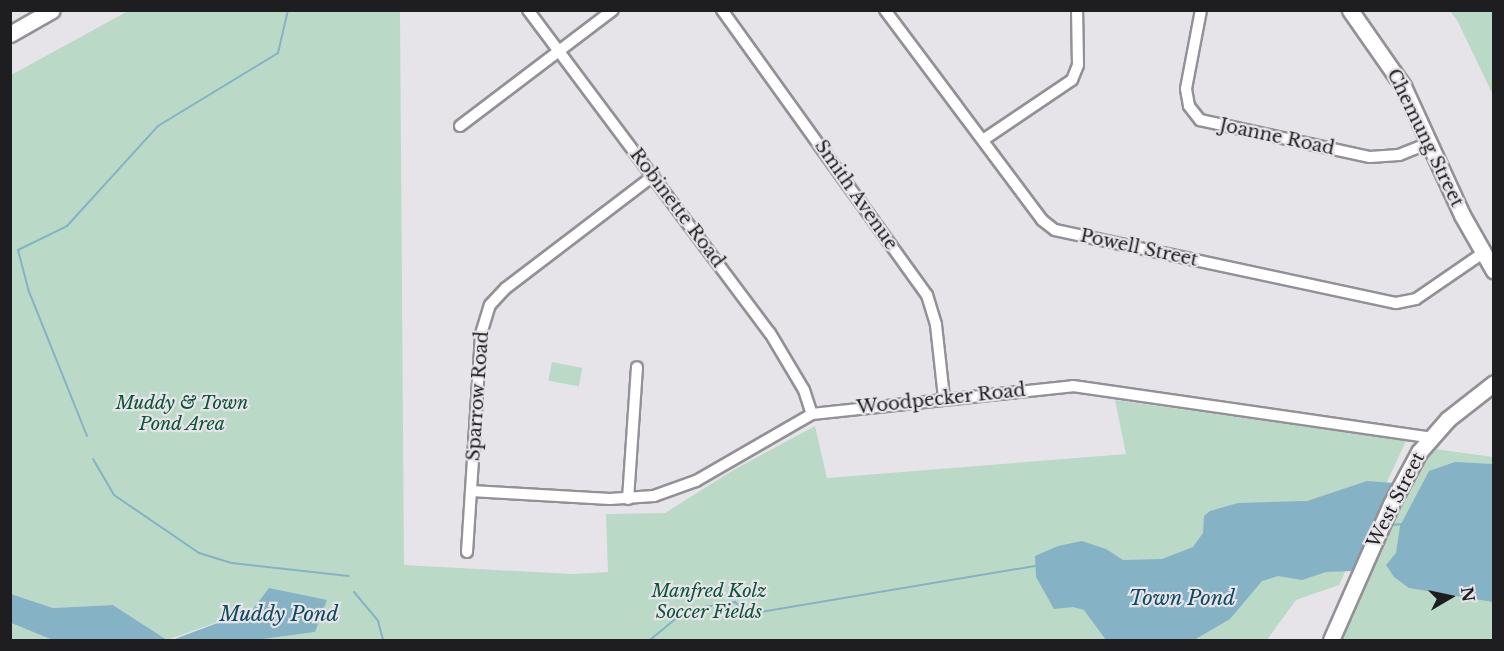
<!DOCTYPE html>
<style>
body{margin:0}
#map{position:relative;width:1504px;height:651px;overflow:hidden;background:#e7e4e9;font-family:"Libre Baskerville",serif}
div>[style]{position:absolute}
.green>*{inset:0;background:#badac7;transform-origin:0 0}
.water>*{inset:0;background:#85b2c5}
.stream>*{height:2px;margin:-1px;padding:0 1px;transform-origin:1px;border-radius:1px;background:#85b2c5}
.roads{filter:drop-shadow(2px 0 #949196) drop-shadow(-2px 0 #949196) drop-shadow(0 2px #949196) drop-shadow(0 -2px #949196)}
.street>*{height:10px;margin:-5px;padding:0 5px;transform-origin:5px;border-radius:5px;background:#fff}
.secondary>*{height:15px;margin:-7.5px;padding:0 7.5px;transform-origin:7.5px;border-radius:7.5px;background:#fff}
span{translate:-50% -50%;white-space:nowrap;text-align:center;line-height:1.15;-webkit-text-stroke:4.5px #e7e4e9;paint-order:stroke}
.street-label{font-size:18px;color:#1e1d1f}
.park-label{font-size:18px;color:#095436;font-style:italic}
.water-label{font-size:20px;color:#0d4a60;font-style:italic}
.frame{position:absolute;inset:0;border:12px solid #1e1d1f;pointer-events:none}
.north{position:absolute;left:1420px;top:567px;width:60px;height:60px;-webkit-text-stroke:4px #e7e4e9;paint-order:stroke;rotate:81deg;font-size:16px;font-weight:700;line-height:24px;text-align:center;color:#1e1d1f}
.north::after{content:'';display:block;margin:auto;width:21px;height:27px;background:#1e1d1f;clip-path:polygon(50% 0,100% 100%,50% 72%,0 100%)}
</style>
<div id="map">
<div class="green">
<div style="clip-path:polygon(128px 11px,400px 11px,404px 565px,573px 574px,608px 572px,606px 514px,665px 513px,735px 469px,815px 426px,827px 478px,1126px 454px,1115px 400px,1406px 441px,1339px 585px,1296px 600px,1267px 640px,256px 640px,315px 632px,252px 610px,167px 640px,113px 605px,53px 608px,11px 594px,11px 75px)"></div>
<div style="clip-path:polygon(1450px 11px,1493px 11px,1493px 95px,1457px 20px)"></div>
<div style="left:552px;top:362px;width:31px;height:19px;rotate:11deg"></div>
<div style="clip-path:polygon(1428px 448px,1493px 457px,1493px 640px,1341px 640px,1409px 481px)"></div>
<div style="clip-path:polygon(10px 623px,53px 639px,53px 640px,11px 640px)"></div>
</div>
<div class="water">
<div style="clip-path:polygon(1455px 462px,1493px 464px,1493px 602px,1409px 588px,1394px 577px,1386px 565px,1396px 553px,1400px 526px,1429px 471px)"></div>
<div style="clip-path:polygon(1367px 481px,1394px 483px,1392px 492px,1352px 571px,1326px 572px,1302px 580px,1278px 576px,1262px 581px,1230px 619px,1194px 640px,1106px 640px,1084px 610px,1073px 607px,1054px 609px,1036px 577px,1035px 556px,1058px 546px,1082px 541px,1106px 549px,1123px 560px,1162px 559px,1193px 547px,1203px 533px,1204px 516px,1210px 511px,1238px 503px,1307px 501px)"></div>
<div style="clip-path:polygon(269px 588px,327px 600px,315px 632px,256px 640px,172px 640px,252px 610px)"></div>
<div style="clip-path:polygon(11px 594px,53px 608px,113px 605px,167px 640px,53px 640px,11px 623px)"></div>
</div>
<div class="stream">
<div style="left:87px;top:436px;width:155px;rotate:-111.9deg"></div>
<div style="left:29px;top:292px;width:43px;rotate:-104.7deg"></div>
<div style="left:18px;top:250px;width:55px;rotate:-26.1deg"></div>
<div style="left:67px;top:226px;width:135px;rotate:-47.7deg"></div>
<div style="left:158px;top:126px;width:140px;rotate:-31.3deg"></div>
<div style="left:278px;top:53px;width:44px;rotate:-76.9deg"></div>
<div style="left:93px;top:459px;width:42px;rotate:59.7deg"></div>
<div style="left:114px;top:495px;width:103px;rotate:34.3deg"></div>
<div style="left:199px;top:553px;width:34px;rotate:17deg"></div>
<div style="left:232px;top:563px;width:117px;rotate:6.4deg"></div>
<div style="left:1391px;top:525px;width:12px;rotate:-5deg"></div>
<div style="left:354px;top:592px;width:38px;rotate:50deg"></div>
<div style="left:378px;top:621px;width:20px;rotate:75deg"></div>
<div style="left:650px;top:640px;width:47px;rotate:-39.8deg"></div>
<div style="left:686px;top:610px;width:50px;rotate:-9.3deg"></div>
<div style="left:735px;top:602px;width:18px;rotate:43deg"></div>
<div style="left:748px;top:614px;width:291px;rotate:-9.5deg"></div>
</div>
<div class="roads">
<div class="street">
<div style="left:528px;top:10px;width:404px;rotate:53.2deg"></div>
<div style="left:770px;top:333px;width:66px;rotate:59.2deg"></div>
<div style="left:804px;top:390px;width:25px;rotate:72deg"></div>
<div style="left:722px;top:10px;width:351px;rotate:54.3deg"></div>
<div style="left:927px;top:295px;width:31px;rotate:73deg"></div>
<div style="left:936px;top:325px;width:73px;rotate:83.7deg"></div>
<div style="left:885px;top:10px;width:262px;rotate:53.2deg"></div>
<div style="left:1042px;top:220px;width:16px;rotate:38deg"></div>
<div style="left:1055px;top:230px;width:349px;rotate:12.1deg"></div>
<div style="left:1396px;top:303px;width:20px;rotate:-11deg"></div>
<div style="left:1416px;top:299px;width:81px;rotate:-34.5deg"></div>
<div style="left:1201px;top:10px;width:80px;rotate:100.8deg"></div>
<div style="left:1186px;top:89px;width:17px;rotate:80deg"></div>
<div style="left:1189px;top:106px;width:18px;rotate:52deg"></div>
<div style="left:1200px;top:120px;width:174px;rotate:12.3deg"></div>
<div style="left:1370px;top:157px;width:29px;rotate:-4deg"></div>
<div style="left:1399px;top:155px;width:32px;rotate:-22deg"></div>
<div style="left:460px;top:126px;width:192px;rotate:-37.2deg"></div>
<div style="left:983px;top:140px;width:107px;rotate:-34deg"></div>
<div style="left:1072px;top:80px;width:16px;rotate:-68deg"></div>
<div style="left:1078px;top:65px;width:55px;rotate:-91deg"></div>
<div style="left:471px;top:491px;width:139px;rotate:3.3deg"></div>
<div style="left:610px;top:499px;width:44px;rotate:-3.9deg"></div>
<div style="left:654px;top:496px;width:45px;rotate:-19.7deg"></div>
<div style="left:696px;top:481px;width:134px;rotate:-30deg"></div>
<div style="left:812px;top:414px;width:262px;rotate:-6.1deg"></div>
<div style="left:1073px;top:386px;width:360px;rotate:8.2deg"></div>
<div style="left:628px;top:499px;width:132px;rotate:-86.1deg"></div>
<div style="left:467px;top:552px;width:218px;rotate:-86.3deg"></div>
<div style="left:481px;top:334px;width:30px;rotate:-73deg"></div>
<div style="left:490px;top:305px;width:23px;rotate:-47deg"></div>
<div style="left:506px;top:288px;width:185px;rotate:-37.3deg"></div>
</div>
<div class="secondary">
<div style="left:1350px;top:10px;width:93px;rotate:55.1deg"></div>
<div style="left:1403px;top:86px;width:142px;rotate:65.4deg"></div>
<div style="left:1462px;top:215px;width:64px;rotate:60.3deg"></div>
<div style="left:10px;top:34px;width:48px;rotate:-29.7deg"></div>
<div style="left:1331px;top:640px;width:149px;rotate:-66.2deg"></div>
<div style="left:1391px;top:504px;width:59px;rotate:-61.7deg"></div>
<div style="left:1419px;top:452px;width:44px;rotate:-48.7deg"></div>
<div style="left:1448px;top:419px;width:58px;rotate:-38deg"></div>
</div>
</div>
<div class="street-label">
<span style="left:1277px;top:137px;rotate:12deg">Joanne Road</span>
<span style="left:1425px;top:138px;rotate:64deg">Chemung Street</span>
<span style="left:856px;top:195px;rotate:55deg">Smith Avenue</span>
<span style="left:677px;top:208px;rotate:53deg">Robinette Road</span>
<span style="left:1139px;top:248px;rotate:12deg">Powell Street</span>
<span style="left:478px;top:396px;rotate:-86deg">Sparrow Road</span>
<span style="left:941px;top:399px;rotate:-6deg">Woodpecker Road</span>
<span style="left:1396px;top:500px;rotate:-63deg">West Street</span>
</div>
<div class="park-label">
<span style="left:182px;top:414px">Muddy &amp; Town<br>Pond Area</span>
<span style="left:709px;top:602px">Manfred Kolz<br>Soccer Fields</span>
</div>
<div class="water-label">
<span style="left:1182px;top:598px">Town Pond</span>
<span style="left:279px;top:614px">Muddy Pond</span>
</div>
<div class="frame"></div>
<div class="north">N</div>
</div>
